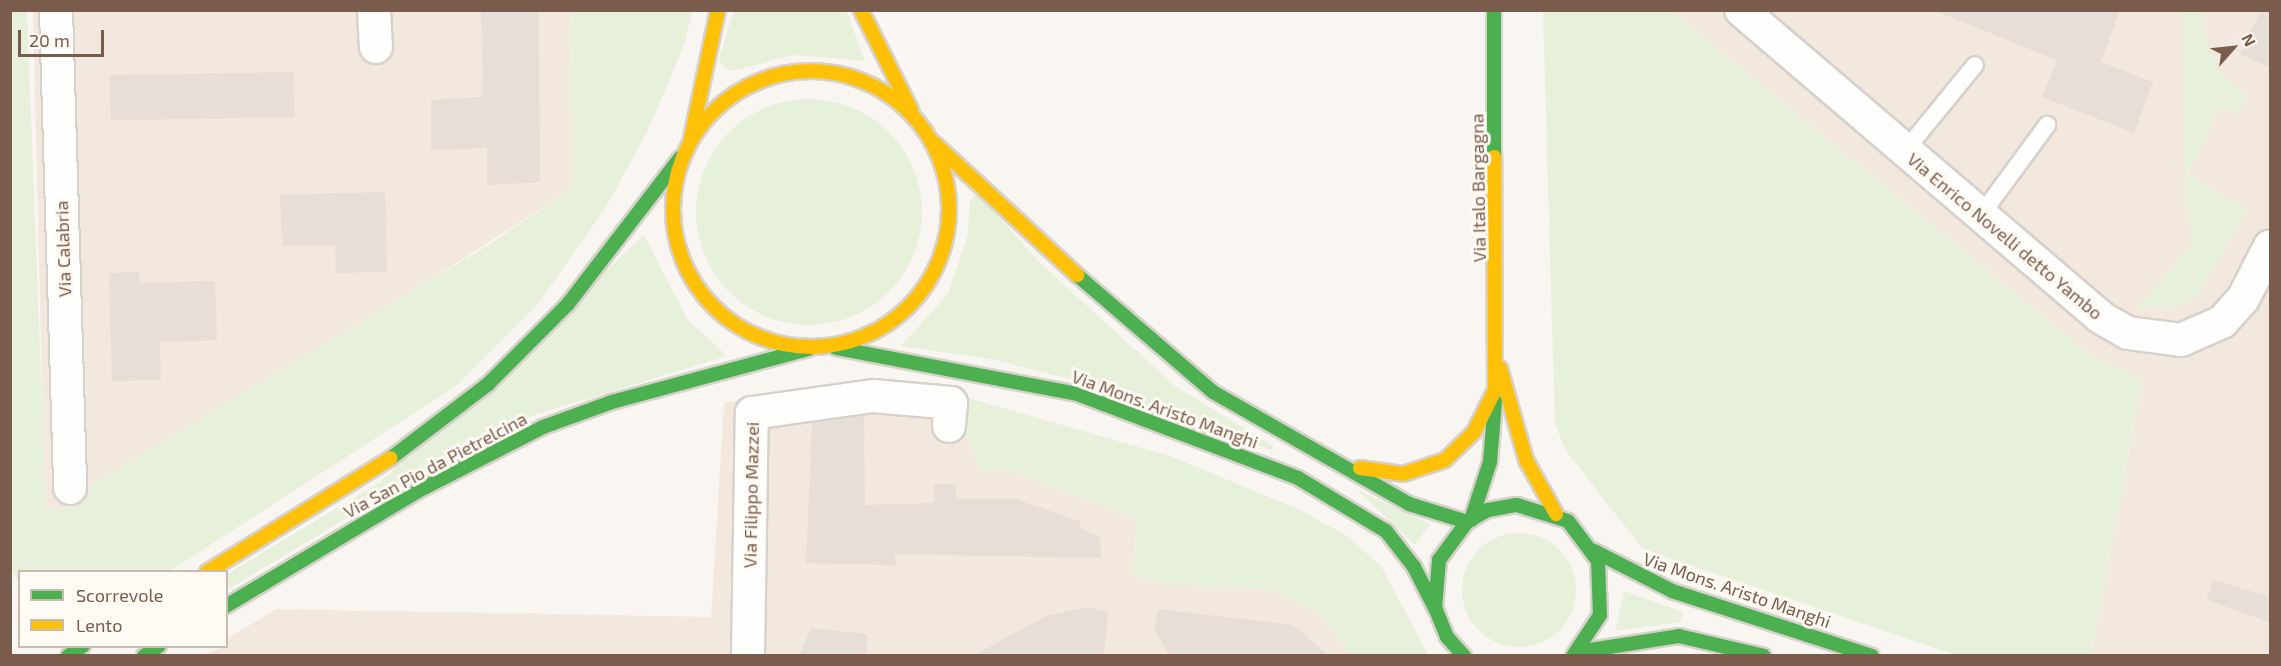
<!DOCTYPE html>
<style>
body{margin:0}
#map{position:relative;width:2281px;height:666px;overflow:hidden;background:#f9f5f0;font-family:"Exo 2",sans-serif}
div>[style]{position:absolute}
.residential>*{inset:0;background:#f2e8de}
.green>*{inset:0;background:#e7f0db}
.round{border-radius:50%}
.building>*{inset:0;background:#e6ded7;transform-origin:0 0}
.roads{filter:drop-shadow(2px 0 #d7d1cb) drop-shadow(-2px 0 #d7d1cb) drop-shadow(0 2px #d7d1cb) drop-shadow(0 -2px #d7d1cb)}
.lane>*{height:16px;margin:-8px;padding:0 8px;transform-origin:8px;border-radius:8px;background:#fefefd}
.street>*{height:32px;margin:-16px;padding:0 16px;transform-origin:16px;border-radius:16px;background:#fefefd}
.fast>*{height:14px;margin:-7px;padding:0 7px;transform-origin:7px;border-radius:7px;background:#4caf50}
.slow>*{height:14px;margin:-7px;padding:0 7px;transform-origin:7px;border-radius:7px;background:#ffc107}
.slow>.ring{margin:-7px;padding:0;box-sizing:content-box;background:none;border:14px solid #ffc107;border-radius:50%}
span{translate:-50% -50%;white-space:nowrap;text-align:center;line-height:1.15;-webkit-text-stroke:6px #fffaf3;paint-order:stroke}
.street-label{font-size:18px;color:#7a5c4d}
.frame{position:absolute;inset:0;border:12px solid #7a5c4d;pointer-events:none}
.legend{position:absolute;left:18px;top:570px;width:210px;height:78px;box-sizing:border-box;background:#fffaf3;border:2px solid #cabbb1;margin:0;padding:8px 10px;list-style:none;font-size:18px;color:#7a5c4d}
.legend li{display:flex;align-items:center;gap:12px;height:30px}
.legend b{width:30px;border:2px solid #cabbb1}
.north{position:absolute;left:2203px;top:18px;width:60px;height:60px;-webkit-text-stroke:4px #fffaf3;paint-order:stroke;rotate:63deg;font-size:16px;font-weight:700;line-height:24px;text-align:center;color:#7a5c4d}
.north::after{content:'';display:block;margin:auto;width:21px;height:27px;background:#7a5c4d;clip-path:polygon(50% 0,100% 100%,50% 72%,0 100%)}
.scale{position:absolute;left:18px;top:30px;width:86px;height:27px;box-sizing:border-box;border:3px solid #7a5c4d;border-top:0;padding-left:8px;font-size:18px;line-height:21px;white-space:nowrap;color:#7a5c4d;-webkit-text-stroke:4px #fffaf3;paint-order:stroke}
</style>
<div id="map">
<div class="residential">
<div style="clip-path:polygon(33px 11px,570px 11px,573px 188px,79px 505px,45px 509px)"></div>
<div style="clip-path:polygon(1671px 11px,2270px 11px,2270px 655px,2091px 655px,2142px 380px,2093px 357px)"></div>
<div style="clip-path:polygon(858px 385px,968px 398px,963px 426px,980px 470px,1013px 471px,1137px 519px,1133px 575px,1160px 583px,1278px 591px,1323px 616px,1350px 655px,200px 656px,226px 646px,227px 639px,276px 609px,711px 617px,724px 403px,812px 386px)"></div>
</div>
<div class="green">
<div style="clip-path:polygon(846px 10px,865px 61px,792px 55px,734px 71px,724px 68px,719px 59px,734px 11px)"></div>
<div style="clip-path:polygon(10px 11px,27px 11px,46px 509px,79px 505px,89px 486px,490px 244px,573px 188px,570px 11px,692px 11px,685px 43px,648px 130px,606px 207px,538px 304px,456px 386px,170px 571px,20px 572px,19px 583px,10px 567px)"></div>
<div style="clip-path:polygon(1543px 11px,1671px 11px,2093px 357px,2142px 380px,2091px 655px,1955px 655px,1643px 549px,1566px 451px,1555px 424px)"></div>
<div style="clip-path:polygon(2182px 11px,2206px 11px,2204px 35px,2218px 71px,2248px 96px,2238px 114px,2220px 106px,2188px 175px,2248px 210px,2197px 297px,2180px 307px,2136px 309px,2192px 245px,2185px 180px)"></div>
<div class="round" style="left:696px;top:99px;width:226px;height:226px"></div>
<div style="clip-path:polygon(978px 193px,1039px 262px,1175px 386px,1273px 446px,1271px 450px,1085px 383px,991px 359px,901px 346px,948px 294px,968px 234px,970px 200px)"></div>
<div style="clip-path:polygon(644px 235px,687px 319px,727px 356px,534px 415px,453px 454px,227px 590px,227px 574px,379px 483px)"></div>
<div style="clip-path:polygon(968px 398px,1170px 456px,1300px 510px,1347px 536px,1381px 566px,1428px 655px,1350px 655px,1323px 616px,1278px 591px,1160px 583px,1133px 575px,1137px 519px,1013px 471px,980px 470px,963px 426px)"></div>
<div style="clip-path:polygon(1356px 489px,1430px 524px,1415px 545px)"></div>
<div class="round" style="left:1462px;top:533px;width:114px;height:114px"></div>
<div style="clip-path:polygon(1624px 591px,1683px 612px,1680px 622px,1615px 631px)"></div>
</div>
<div class="building">
<div style="clip-path:polygon(481px 10px,539px 10px,540px 182px,487px 185px,487px 148px,431px 150px,431px 100px,483px 97px)"></div>
<div style="clip-path:polygon(1933px 10px,2120px 10px,2101px 62px,2153px 82px,2134px 133px,2042px 97px,2057px 60px)"></div>
<div style="clip-path:polygon(2261px 10px,2271px 10px,2271px 68px,2240px 54px)"></div>
<div style="left:294px;top:72px;width:45px;height:184px;rotate:89deg"></div>
<div style="clip-path:polygon(385px 192px,387px 272px,336px 273px,335px 245px,282px 246px,280px 195px)"></div>
<div style="clip-path:polygon(139px 272px,140px 283px,215px 281px,217px 340px,160px 342px,161px 380px,112px 381px,109px 273px)"></div>
<div style="clip-path:polygon(864px 415px,865px 505px,934px 503px,934px 484px,955px 484px,957px 499px,1015px 499px,1080px 521px,1080px 528px,1100px 537px,1101px 558px,895px 554px,896px 565px,806px 563px,812px 423px)"></div>
<div style="clip-path:polygon(2213px 580px,2271px 597px,2271px 623px,2207px 600px)"></div>
<div style="clip-path:polygon(1087px 607px,1108px 612px,1104px 656px,973px 656px,1046px 616px)"></div>
<div style="clip-path:polygon(1158px 609px,1293px 625px,1329px 656px,1170px 656px,1154px 628px)"></div>
<div style="clip-path:polygon(811px 628px,867px 634px,866px 656px,799px 656px)"></div>
</div>
<div class="roads">
<div class="lane">
<div style="left:1904px;top:152px;width:112px;rotate:-50.8deg"></div>
<div style="left:1981px;top:215px;width:112px;rotate:-53.7deg"></div>
</div>
<div class="street">
<div style="left:56px;top:10px;width:478px;rotate:88.3deg"></div>
<div style="left:374px;top:10px;width:37px;rotate:87deg"></div>
<div style="left:1741px;top:10px;width:472px;rotate:40.5deg"></div>
<div style="left:2100px;top:317px;width:32px;rotate:30deg"></div>
<div style="left:2128px;top:333px;width:53px;rotate:7.5deg"></div>
<div style="left:2181px;top:340px;width:45px;rotate:-23.7deg"></div>
<div style="left:2222px;top:322px;width:31px;rotate:-48deg"></div>
<div style="left:2243px;top:299px;width:59px;rotate:-63deg"></div>
<div style="left:748px;top:656px;width:243px;rotate:-89.1deg"></div>
<div style="left:752px;top:413px;width:122px;rotate:-8deg"></div>
<div style="left:873px;top:396px;width:78px;rotate:5.1deg"></div>
<div style="left:951px;top:403px;width:23px;rotate:95deg"></div>
</div>
<div class="fast">
<div style="left:1494px;top:10px;width:147px;rotate:90deg"></div>
<div style="left:1077px;top:275px;width:179px;rotate:40.7deg"></div>
<div style="left:1213px;top:392px;width:226px;rotate:29.7deg"></div>
<div style="left:1409px;top:504px;width:61px;rotate:17.2deg"></div>
<div style="left:836px;top:348px;width:245px;rotate:10.8deg"></div>
<div style="left:1077px;top:394px;width:236px;rotate:20.8deg"></div>
<div style="left:1298px;top:478px;width:103px;rotate:31.1deg"></div>
<div style="left:1386px;top:531px;width:46px;rotate:52.1deg"></div>
<div style="left:1414px;top:567px;width:46px;rotate:62.9deg"></div>
<div style="left:391px;top:458px;width:122px;rotate:-37.3deg"></div>
<div style="left:488px;top:384px;width:113px;rotate:-45deg"></div>
<div style="left:568px;top:304px;width:184px;rotate:-52.5deg"></div>
<div style="left:1471px;top:520px;width:61px;rotate:-71.9deg"></div>
<div style="left:1490px;top:462px;width:61px;rotate:-85.3deg"></div>
<div style="left:1594px;top:551px;width:88px;rotate:27.1deg"></div>
<div style="left:1672px;top:591px;width:210px;rotate:18deg"></div>
<div style="left:226px;top:606px;width:224px;rotate:-30.9deg"></div>
<div style="left:418px;top:491px;width:140px;rotate:-27.1deg"></div>
<div style="left:543px;top:427px;width:73px;rotate:-19.9deg"></div>
<div style="left:612px;top:402px;width:203px;rotate:-15.1deg"></div>
<div style="left:1577px;top:652px;width:103px;rotate:-8.9deg"></div>
<div style="left:1679px;top:636px;width:87px;rotate:13.2deg"></div>
<div style="left:68px;top:656px;width:18px;rotate:-34deg"></div>
<div style="left:144px;top:656px;width:18px;rotate:-34deg"></div>
<div style="left:1464px;top:656px;width:25px;rotate:-132deg"></div>
<div style="left:1447px;top:637px;width:31px;rotate:-112deg"></div>
<div style="left:1435px;top:608px;width:48px;rotate:-85.2deg"></div>
<div style="left:1439px;top:560px;width:47px;rotate:-53.6deg"></div>
<div style="left:1467px;top:522px;width:24px;rotate:-30deg"></div>
<div style="left:1488px;top:510px;width:29px;rotate:-10deg"></div>
<div style="left:1517px;top:505px;width:53px;rotate:17.4deg"></div>
<div style="left:1568px;top:521px;width:50px;rotate:53.1deg"></div>
<div style="left:1598px;top:561px;width:54px;rotate:87.9deg"></div>
<div style="left:1600px;top:615px;width:49px;rotate:123.4deg"></div>
</div>
<div class="slow">
<div style="left:861px;top:10px;width:112px;rotate:63.4deg"></div>
<div class="ring" style="left:673px;top:71px;width:262px;height:262px"></div>
<div style="left:691px;top:138px;width:131px;rotate:-78.1deg"></div>
<div style="left:934px;top:143px;width:195px;rotate:42.7deg"></div>
<div style="left:1500px;top:368px;width:96px;rotate:74.2deg"></div>
<div style="left:1526px;top:460px;width:62px;rotate:60.9deg"></div>
<div style="left:1360px;top:468px;width:43px;rotate:7.9deg"></div>
<div style="left:1403px;top:474px;width:44px;rotate:-18.4deg"></div>
<div style="left:1445px;top:460px;width:40px;rotate:-44deg"></div>
<div style="left:1474px;top:432px;width:47px;rotate:-63.4deg"></div>
<div style="left:1495px;top:390px;width:233px;rotate:-90.2deg"></div>
<div style="left:207px;top:572px;width:216px;rotate:-31.8deg"></div>
</div>
</div>
<div class="street-label">
<span style="left:1478px;top:188px;rotate:-91deg">Via Italo Bargagna</span>
<span style="left:2005px;top:236px;rotate:40deg">Via Enrico Novelli detto Yambo</span>
<span style="left:63px;top:249px;rotate:-92deg">Via Calabria</span>
<span style="left:1165px;top:409px;rotate:20deg">Via Mons. Aristo Manghi</span>
<span style="left:435px;top:465px;rotate:-28deg">Via San Pio da Pietrelcina</span>
<span style="left:751px;top:495px;rotate:-89deg">Via Filippo Mazzei</span>
<span style="left:1737px;top:590px;rotate:19deg">Via Mons. Aristo Manghi</span>
</div>
<div class="frame"></div>
<ul class="legend">
<li><b style="height:8px;background:#4caf50"></b>Scorrevole</li>
<li><b style="height:8px;background:#ffc107"></b>Lento</li>
</ul>
<div class="north">N</div>
<div class="scale">20 m</div>
</div>
